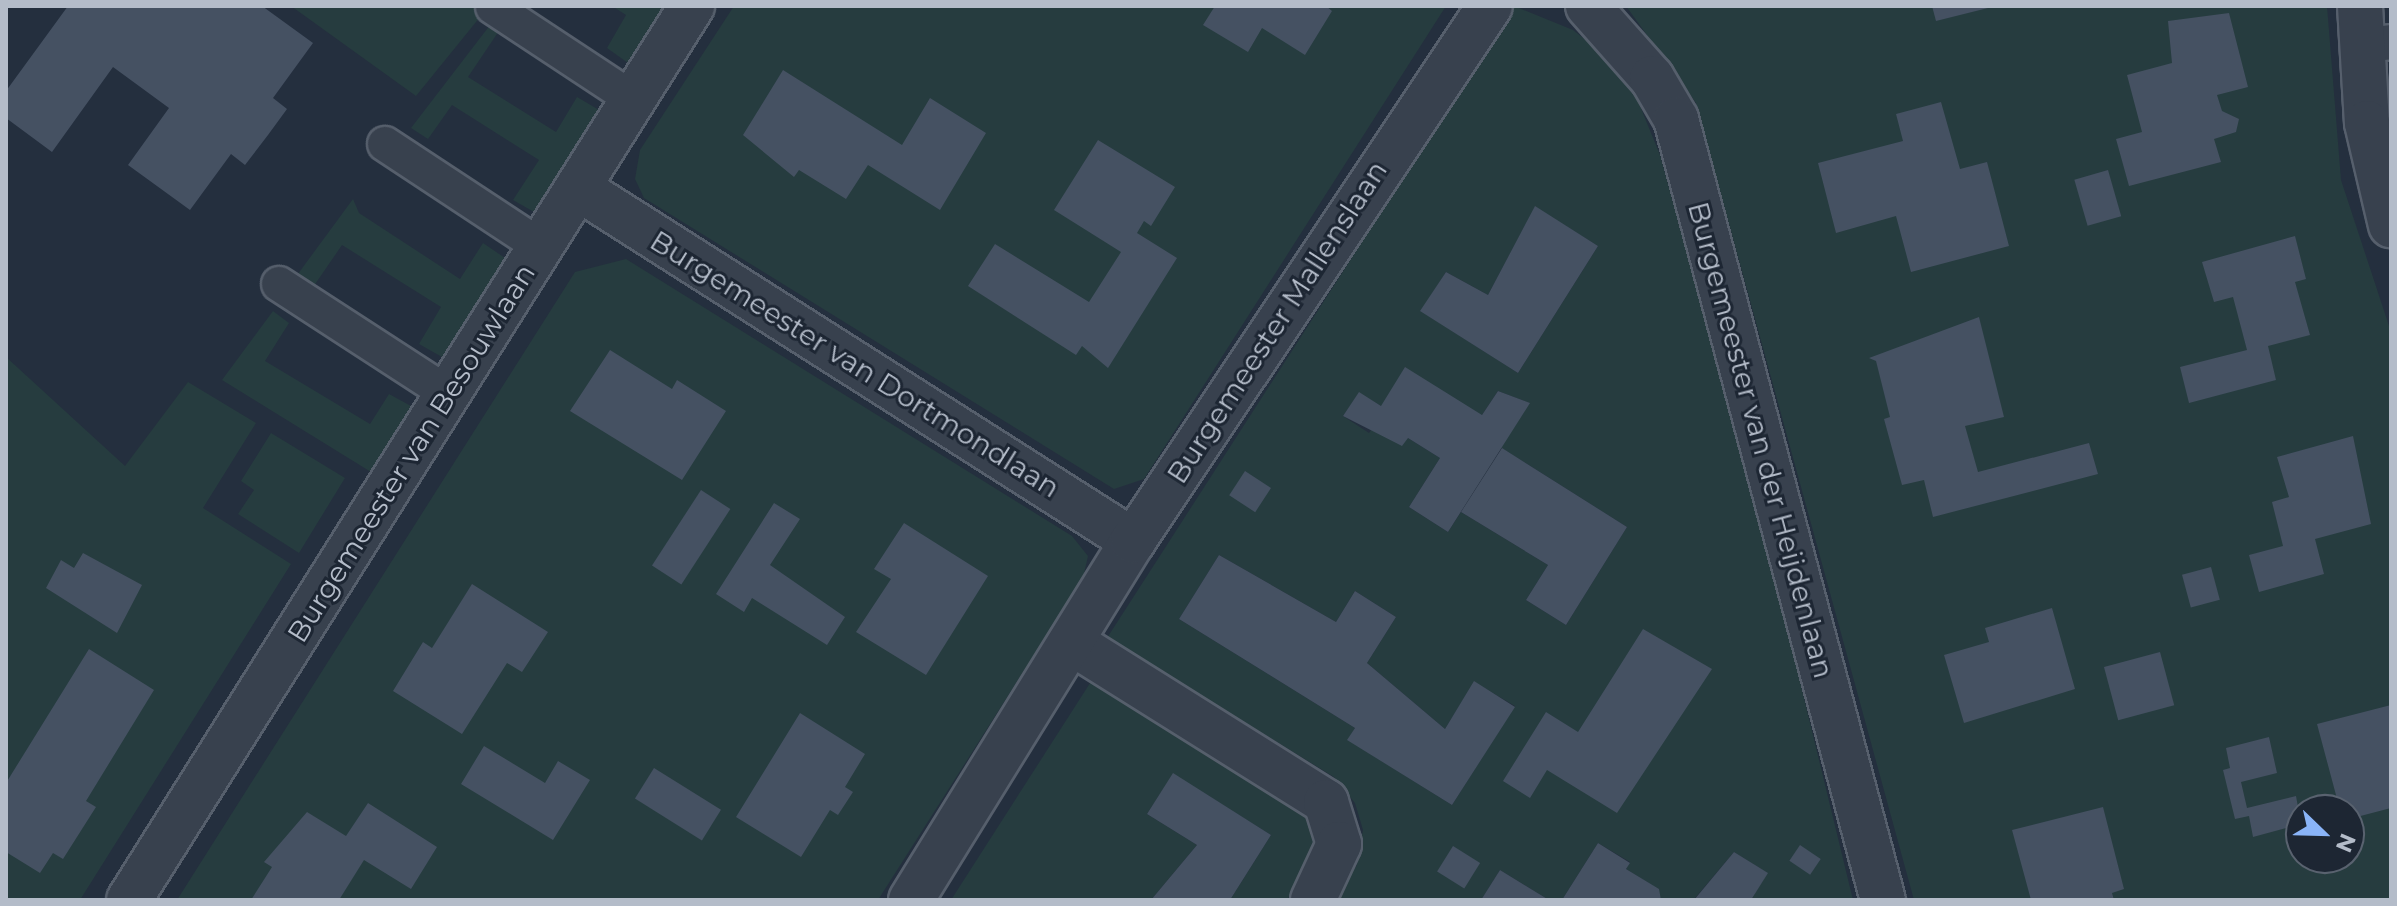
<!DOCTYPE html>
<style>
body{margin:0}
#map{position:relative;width:2397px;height:906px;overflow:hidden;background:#242f3e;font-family:Montserrat,sans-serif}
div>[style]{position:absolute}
.green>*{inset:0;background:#263c3f}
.building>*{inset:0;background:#455162;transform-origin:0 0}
.roads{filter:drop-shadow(2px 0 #565f6c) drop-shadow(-2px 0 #565f6c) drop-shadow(0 2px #565f6c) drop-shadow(0 -2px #565f6c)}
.service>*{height:34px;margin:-17px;padding:0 17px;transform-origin:17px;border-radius:17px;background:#38414e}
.minor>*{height:44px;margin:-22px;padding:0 22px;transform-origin:22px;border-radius:22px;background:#38414e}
span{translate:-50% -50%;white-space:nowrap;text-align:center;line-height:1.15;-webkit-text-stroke:6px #1d2633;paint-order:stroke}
.street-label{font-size:28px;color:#b4bcc9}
.frame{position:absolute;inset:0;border:8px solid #b4bcc9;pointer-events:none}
.north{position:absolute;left:2285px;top:794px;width:80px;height:80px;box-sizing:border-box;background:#1d2633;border:2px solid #59626f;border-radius:50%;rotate:113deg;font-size:22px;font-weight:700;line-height:32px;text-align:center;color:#b4bcc9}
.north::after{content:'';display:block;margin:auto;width:28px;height:36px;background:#8ab4f8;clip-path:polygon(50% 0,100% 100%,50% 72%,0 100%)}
</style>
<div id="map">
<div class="green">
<div style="clip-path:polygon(291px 6px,489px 6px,416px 96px)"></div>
<div style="clip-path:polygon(612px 6px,664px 6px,628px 63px,607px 48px,626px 15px)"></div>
<div style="clip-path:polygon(734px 6px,1446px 6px,1144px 479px,1114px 489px,644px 198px,635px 179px,640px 150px)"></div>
<div style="clip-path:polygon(evenodd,1514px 6px,1573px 30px,1604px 54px,1638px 101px,1660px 155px,1769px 554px,1853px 900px,1751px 900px,1767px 873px,1734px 852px,1695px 898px,1661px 900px,1658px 889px,1626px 869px,1630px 862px,1598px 843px,1562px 900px,1549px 900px,1500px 870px,1481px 900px,1335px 900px,1357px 865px,1363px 830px,1355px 803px,1334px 777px,1107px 638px,1514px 6px,1535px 207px,1598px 246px,1518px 373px,1421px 311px,1446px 272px,1488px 295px,1535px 207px,1514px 6px,1498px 391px,1529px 403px,1500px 447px,1627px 527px,1566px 625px,1526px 600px,1548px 565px,1461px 512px,1448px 532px,1409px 507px,1440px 458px,1408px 438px,1373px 427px,1369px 433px,1343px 416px,1359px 393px,1381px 406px,1482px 415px,1498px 391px,1514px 6px,1219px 555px,1336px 622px,1355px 591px,1396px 617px,1367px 663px,1445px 729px,1474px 682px,1515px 706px,1452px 805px,1348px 740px,1355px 728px,1179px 619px,1219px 555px)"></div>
<div style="clip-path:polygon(evenodd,1626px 6px,2327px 6px,2341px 180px,2391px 332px,2391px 900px,1914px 900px,1696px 103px,1626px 6px,2301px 810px,2349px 810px,2349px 858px,2301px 858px,2301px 810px)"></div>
<div style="clip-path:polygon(497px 16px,505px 22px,468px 77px,556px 132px,577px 97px,599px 110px,534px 212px,513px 200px,539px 160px,452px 105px,428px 139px,411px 128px)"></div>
<div style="clip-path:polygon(353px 199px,359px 213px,460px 279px,483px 243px,505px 258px,442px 357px,419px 344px,441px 307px,342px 245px,309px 293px,292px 282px)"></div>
<div style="clip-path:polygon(626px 259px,1072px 536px,1088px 556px,1083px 578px,878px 900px,177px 900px,575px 272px)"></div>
<div style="clip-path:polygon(273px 311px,289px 323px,265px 361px,370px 424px,389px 394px,411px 406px,371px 472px,222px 380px)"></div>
<div style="clip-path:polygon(6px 357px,125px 466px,188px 382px,256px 423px,203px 508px,291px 564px,80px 900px,6px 900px)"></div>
<div style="clip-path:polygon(271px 433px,345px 478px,299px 553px,238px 514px,254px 490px,241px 481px)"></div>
<div style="clip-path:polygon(1092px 680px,1303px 807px,1320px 844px,1287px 900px,1230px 900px,1271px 835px,1173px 774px,1147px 814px,1197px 845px,1151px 900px,951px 900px)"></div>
</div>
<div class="building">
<div style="clip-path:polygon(68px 6px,262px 6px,313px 43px,273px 98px,287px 109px,268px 135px,245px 165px,231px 154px,190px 210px,128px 165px,169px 108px,113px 67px,52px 152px,6px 118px,6px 91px)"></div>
<div style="clip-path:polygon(1215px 6px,1326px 6px,1332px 11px,1305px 55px,1262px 28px,1248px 52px,1203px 25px)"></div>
<div style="clip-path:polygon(1932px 6px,1992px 6px,1992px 7px,1936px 21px)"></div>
<div style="clip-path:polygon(2229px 13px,2248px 87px,2217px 95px,2222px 111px,2239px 119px,2236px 132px,2214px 139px,2221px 162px,2129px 186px,2116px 139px,2142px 132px,2127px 75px,2172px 63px,2168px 21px)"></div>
<div style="clip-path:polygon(783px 70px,902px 145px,930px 98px,986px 133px,940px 210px,868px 165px,846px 199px,799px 170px,794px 177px,743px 135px)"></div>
<div style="clip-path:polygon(1941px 102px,1960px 169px,1987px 162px,2009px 246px,1911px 272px,1896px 216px,1836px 233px,1818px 163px,1903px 141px,1896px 114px)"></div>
<div style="clip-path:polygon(1098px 140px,1175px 187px,1151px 226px,1144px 221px,1137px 233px,1177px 258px,1108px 368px,1082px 346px,1076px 355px,968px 286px,995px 244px,1089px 302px,1121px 252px,1054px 210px)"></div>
<div style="left:2108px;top:170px;width:48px;height:35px;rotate:74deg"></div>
<div style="clip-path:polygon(1535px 206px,1598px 246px,1518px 373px,1420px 311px,1446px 272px,1488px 295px)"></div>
<div style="clip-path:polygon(2295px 236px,2306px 279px,2295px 282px,2310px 335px,2268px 346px,2276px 380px,2189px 403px,2180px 367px,2247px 350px,2233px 297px,2214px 302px,2202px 262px)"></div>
<div style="clip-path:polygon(1979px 317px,2004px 417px,1965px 426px,1978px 472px,2089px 443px,2098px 474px,1933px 517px,1924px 480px,1902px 485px,1884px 419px,1890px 417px,1876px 361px,1869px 358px)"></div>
<div style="clip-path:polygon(610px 350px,672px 389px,677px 380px,726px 411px,682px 480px,570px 411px)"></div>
<div style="clip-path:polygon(1405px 367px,1482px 415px,1498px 391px,1530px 403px,1448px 532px,1409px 507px,1440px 458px,1408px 438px,1402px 446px,1343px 416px,1359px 392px,1381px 406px)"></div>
<div style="clip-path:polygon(2353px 436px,2371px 524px,2315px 539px,2324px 574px,2259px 592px,2249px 555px,2283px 546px,2272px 502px,2289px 497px,2277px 457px)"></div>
<div style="clip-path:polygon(1502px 448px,1627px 527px,1566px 625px,1526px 600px,1548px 565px,1461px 512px)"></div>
<div style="left:1245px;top:471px;width:31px;height:29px;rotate:33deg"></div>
<div style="left:701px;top:490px;width:35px;height:90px;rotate:33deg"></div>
<div style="clip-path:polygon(774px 503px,800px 519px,770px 565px,845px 617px,827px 645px,752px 598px,744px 612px,716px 594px)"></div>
<div style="clip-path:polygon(904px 523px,988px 576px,926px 675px,856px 632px,891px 579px,874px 569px)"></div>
<div style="clip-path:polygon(83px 553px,142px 585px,117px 633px,46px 588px,61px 560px,74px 568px)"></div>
<div style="clip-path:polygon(1219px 555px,1336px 622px,1355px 591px,1396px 617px,1367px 663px,1445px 729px,1474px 681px,1515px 707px,1452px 805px,1347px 740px,1355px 728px,1179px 619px)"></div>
<div style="left:2211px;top:567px;width:34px;height:30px;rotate:75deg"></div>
<div style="clip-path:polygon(472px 584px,548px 632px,522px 672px,507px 663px,462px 734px,393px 691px,423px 642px,432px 648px)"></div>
<div style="clip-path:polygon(2052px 608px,2075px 689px,1964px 723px,1944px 655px,1989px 642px,1985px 628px)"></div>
<div style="clip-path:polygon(1643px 629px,1712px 669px,1617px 813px,1547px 770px,1530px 798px,1503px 781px,1546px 712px,1578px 732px)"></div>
<div style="clip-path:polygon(89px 649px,154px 690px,86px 801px,96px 807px,63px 859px,53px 853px,40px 873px,6px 852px,6px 783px)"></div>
<div style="left:2160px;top:652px;width:55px;height:58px;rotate:75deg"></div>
<div style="clip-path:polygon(2391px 705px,2391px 808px,2349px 819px,2349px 810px,2340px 810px,2317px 724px)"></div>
<div style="clip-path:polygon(800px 713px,865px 754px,845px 787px,853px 792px,838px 815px,830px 810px,801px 857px,736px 817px)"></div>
<div style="clip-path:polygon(2269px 737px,2277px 773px,2241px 782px,2247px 808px,2296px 796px,2301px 824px,2253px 837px,2249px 816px,2235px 819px,2223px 770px,2230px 768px,2226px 748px)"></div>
<div style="clip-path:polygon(484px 746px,545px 783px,558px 761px,590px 780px,553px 840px,461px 784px)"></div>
<div style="left:654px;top:768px;width:79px;height:36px;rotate:32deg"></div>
<div style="clip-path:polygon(1173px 773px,1271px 835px,1230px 900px,1151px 900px,1197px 845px,1147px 814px)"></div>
<div style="clip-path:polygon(368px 803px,437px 847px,411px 889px,364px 860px,339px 900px,251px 900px,272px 867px,264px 862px,307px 812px,346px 836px)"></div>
<div style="clip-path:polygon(2103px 807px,2124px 889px,2112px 893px,2114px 900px,2031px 900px,2012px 830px)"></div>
<div style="clip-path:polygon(1598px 843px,1630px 863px,1626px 869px,1659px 889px,1661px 900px,1562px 900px)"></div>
<div style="left:1800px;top:845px;width:25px;height:19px;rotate:34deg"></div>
<div style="left:1453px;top:846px;width:32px;height:30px;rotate:32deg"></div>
<div style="clip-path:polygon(1734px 852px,1768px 873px,1751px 900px,1694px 900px)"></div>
<div style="clip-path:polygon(1500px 870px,1549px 900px,1481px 900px)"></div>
</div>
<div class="roads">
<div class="service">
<div style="left:493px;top:7px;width:169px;rotate:33.4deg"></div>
<div style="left:2359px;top:46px;width:32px;rotate:-7deg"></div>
<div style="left:385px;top:144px;width:187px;rotate:33.4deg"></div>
<div style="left:279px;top:284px;width:204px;rotate:33deg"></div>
</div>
<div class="minor">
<div style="left:1588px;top:6px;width:96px;rotate:48.4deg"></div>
<div style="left:1652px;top:78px;width:48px;rotate:59.7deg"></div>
<div style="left:1676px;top:119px;width:808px;rotate:75.16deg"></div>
<div style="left:2360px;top:6px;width:117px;rotate:86.6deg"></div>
<div style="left:2367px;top:123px;width:105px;rotate:76.8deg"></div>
<div style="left:578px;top:188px;width:658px;rotate:32.46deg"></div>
<div style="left:1071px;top:642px;width:301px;rotate:32.1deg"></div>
<div style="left:1326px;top:802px;width:44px;rotate:72.8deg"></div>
<div style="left:1339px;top:844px;width:62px;rotate:114.9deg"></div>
<div style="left:129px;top:900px;width:1057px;rotate:-57.8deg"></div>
<div style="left:911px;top:900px;width:422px;rotate:-58.3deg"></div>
<div style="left:1133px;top:541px;width:643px;rotate:-56.29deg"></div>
</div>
</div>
<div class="street-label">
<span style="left:1277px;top:322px;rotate:-57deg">Burgemeester Mallenslaan</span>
<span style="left:855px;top:364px;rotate:32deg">Burgemeester van Dortmondlaan</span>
<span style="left:1761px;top:440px;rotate:75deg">Burgemeester van der Heijdenlaan</span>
<span style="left:411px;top:453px;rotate:-58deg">Burgemeester van Besouwlaan</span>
</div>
<div class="frame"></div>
<div class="north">N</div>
</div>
